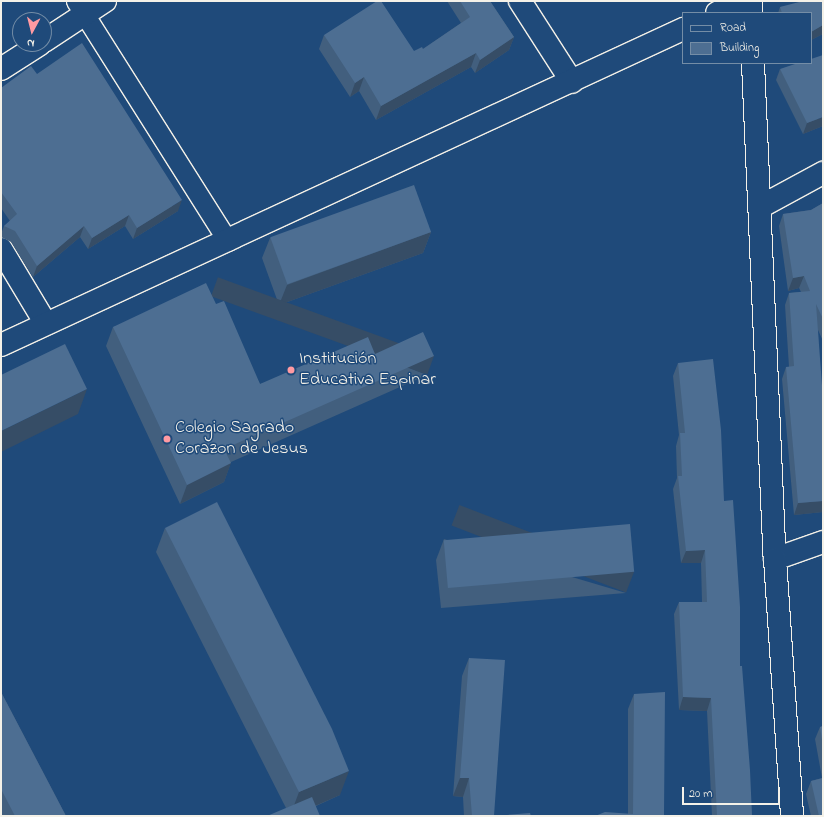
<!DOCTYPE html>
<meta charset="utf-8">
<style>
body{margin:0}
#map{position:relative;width:824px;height:817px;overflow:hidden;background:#1f4a7a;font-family:"Indie Flower",sans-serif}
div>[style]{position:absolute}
.roads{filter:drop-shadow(1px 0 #f4f1e8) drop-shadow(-1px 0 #f4f1e8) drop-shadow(0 1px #f4f1e8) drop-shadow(0 -1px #f4f1e8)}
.lane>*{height:19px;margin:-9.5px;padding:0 9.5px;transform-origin:9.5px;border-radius:9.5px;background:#1f4a7a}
.street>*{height:22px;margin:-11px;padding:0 11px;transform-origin:11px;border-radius:11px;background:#1f4a7a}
.primary>*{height:22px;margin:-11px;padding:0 11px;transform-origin:11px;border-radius:11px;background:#1f4a7a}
.wall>*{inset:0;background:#425f7e}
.shaded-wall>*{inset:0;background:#364d66;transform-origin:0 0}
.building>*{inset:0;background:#4d6e92;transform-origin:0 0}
.dots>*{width:11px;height:11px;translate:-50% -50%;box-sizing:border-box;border:2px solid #1f4a7a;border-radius:50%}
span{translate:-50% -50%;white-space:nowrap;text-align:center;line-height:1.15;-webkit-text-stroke:3px #1f4a7a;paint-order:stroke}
.poi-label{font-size:18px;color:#f4f1e8}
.left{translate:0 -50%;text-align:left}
.frame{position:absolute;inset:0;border:2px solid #f4f1e8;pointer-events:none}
.legend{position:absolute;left:682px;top:12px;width:130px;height:52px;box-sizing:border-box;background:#1f4a7a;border:1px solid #748da6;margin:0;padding:5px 7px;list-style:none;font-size:12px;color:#f4f1e8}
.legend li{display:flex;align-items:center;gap:8px;height:20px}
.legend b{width:20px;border:1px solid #748da6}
.north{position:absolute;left:12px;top:12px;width:40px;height:40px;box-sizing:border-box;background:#1f4a7a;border:1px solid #748da6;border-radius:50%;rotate:187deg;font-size:11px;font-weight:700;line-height:16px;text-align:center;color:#f4f1e8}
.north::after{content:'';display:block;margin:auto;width:14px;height:18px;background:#ff9aa2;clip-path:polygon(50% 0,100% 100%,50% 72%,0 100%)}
.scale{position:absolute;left:682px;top:787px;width:98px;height:18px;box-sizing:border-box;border:2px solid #f4f1e8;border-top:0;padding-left:5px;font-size:12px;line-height:14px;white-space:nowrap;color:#f4f1e8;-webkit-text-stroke:3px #1f4a7a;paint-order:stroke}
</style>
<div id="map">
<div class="roads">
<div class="lane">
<div style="left:76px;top:1px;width:284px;rotate:57.7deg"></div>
</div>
<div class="street">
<div style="left:520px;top:1px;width:96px;rotate:57.3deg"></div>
<div style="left:717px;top:13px;width:28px;rotate:-26deg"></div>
<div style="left:44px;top:41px;width:73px;rotate:-33.3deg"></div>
<div style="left:1px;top:69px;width:46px;rotate:-32.7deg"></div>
<div style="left:760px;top:207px;width:72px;rotate:-28.4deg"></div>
<div style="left:1px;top:249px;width:87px;rotate:59deg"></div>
<div style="left:1px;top:345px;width:752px;rotate:-24.86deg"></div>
<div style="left:775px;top:559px;width:51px;rotate:-19.5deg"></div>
</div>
<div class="primary">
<div style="left:751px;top:1px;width:12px;rotate:90deg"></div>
<div style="left:753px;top:63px;width:496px;rotate:87.5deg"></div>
<div style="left:775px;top:559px;width:258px;rotate:86.2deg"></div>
</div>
</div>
<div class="wall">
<div style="clip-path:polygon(447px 1px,490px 1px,514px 37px,509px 50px,475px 73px,471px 67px,376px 120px,359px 91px,350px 97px,319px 49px,324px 35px,414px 51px,423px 49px,461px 23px)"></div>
<div style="clip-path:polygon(823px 1px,823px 34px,811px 40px,811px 13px,778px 13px,780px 7px)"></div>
<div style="clip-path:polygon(780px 69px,823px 126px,803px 134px,776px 80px)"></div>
<div style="clip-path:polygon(37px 74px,178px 211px,133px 239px,125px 226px,88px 249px,80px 237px,33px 277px,11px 242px,1px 237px,1px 234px,4px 226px,10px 221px,1px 208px,1px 88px)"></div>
<div style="clip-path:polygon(823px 203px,823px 341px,818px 330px,823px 512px,794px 515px,782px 379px,786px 367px,789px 367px,785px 305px,789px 293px,801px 292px,799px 288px,788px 291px,779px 226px,783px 214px,811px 210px)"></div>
<div style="clip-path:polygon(431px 232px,423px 253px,279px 305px,262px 258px,270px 238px)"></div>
<div style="clip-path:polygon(216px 304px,260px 384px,375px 354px,427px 375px,231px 462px,224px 482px,180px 504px,106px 346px,113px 327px)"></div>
<div style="clip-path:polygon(678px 363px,724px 501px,740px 666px,752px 816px,712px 816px,707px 711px,679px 710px,674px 614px,679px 602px,702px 602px,701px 563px,681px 563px,673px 489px,677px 478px,676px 446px,679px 435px,673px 376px)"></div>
<div style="clip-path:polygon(165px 528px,340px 795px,316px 806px,286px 808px,156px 552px)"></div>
<div style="clip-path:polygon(444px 539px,626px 593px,441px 608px,436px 560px)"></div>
<div style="clip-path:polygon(469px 658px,494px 816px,531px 816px,464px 816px,463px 797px,453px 796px,462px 676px)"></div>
<div style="clip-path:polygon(1px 692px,66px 816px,1px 816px)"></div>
<div style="clip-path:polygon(634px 694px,664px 816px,628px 814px,628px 709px)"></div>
<div style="clip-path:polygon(823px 726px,823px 816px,811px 816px,806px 794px,811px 781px,822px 778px,815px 739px,820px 727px)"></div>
</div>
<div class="shaded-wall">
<div style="clip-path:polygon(823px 25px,823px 34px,811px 40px,811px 32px)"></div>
<div style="clip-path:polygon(514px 37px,509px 50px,475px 73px,480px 60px)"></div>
<div style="clip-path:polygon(476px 53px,471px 67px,376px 120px,381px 106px)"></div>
<div style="clip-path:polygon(364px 77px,359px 91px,350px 97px,355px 83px)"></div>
<div style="clip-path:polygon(823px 117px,823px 126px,803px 134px,807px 123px)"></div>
<div style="clip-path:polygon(182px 200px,178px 211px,133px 239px,137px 228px)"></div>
<div style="clip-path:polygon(129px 215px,125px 226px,88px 249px,92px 238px)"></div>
<div style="clip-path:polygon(84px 226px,80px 237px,33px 277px,37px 266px)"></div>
<div style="clip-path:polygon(431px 232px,423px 253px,279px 305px,287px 285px)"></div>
<div style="clip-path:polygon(804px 276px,799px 288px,788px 291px,793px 278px)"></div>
<div style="left:434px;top:356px;width:20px;height:230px;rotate:110deg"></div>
<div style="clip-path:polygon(87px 389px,78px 414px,1px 452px,1px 431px)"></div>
<div style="clip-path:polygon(231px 463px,224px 482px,180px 504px,187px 485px)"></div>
<div style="clip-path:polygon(823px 501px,823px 512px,794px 515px,798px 503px)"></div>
<div style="clip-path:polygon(705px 550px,701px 563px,681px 563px,686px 551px)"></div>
<div style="left:634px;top:572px;width:22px;height:187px;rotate:111deg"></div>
<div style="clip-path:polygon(683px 697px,711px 698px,707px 711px,679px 710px)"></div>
<div style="clip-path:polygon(349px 771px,340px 795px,292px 816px,290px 816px,299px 792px)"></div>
<div style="clip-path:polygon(460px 778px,469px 778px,463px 797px,453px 796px)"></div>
</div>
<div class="building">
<div style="clip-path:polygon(377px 1px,381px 1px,414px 51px,422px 47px,423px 49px,470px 17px,460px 1px,490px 1px,514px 37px,480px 60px,476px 53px,381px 106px,364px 77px,355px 83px,324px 35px)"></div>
<div style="clip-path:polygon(803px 1px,823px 1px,823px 25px,811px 32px,811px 13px,782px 13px,780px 7px)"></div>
<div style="clip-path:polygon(82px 43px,182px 200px,137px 228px,129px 215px,92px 238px,84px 226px,37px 266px,15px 231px,4px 226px,17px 214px,1px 192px,1px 88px,31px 66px,37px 74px)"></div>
<div style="clip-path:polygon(823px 55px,823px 117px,807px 123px,780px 69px,798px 63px,811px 63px,811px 59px)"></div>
<div style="left:414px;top:185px;width:50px;height:153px;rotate:70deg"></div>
<div style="clip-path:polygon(823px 203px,823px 319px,816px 304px,823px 399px,823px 501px,798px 503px,786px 367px,794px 366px,789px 293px,810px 291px,804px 276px,793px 278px,783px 214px,811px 210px)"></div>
<div style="clip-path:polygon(206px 283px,216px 304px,224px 301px,260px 384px,368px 337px,375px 354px,423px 332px,434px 356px,224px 449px,231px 463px,187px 485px,113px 327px)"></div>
<div style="clip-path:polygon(65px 344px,87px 389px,1px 431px,1px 375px)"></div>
<div style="clip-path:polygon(713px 359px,721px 430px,724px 501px,733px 500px,735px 530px,740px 607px,740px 666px,742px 666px,750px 770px,752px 816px,717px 816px,711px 698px,683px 697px,679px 602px,707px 602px,705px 550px,686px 551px,678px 476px,682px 476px,680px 433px,685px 433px,678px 363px)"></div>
<div style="clip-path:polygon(217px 502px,332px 729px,349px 771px,299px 792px,165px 528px)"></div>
<div style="left:630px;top:524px;width:48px;height:187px;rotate:85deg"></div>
<div style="clip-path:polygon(469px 658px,505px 660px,494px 816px,530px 813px,531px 816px,472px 816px,469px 778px,460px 778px)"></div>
<div style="clip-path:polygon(1px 692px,66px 816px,15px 816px,1px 789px)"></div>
<div style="clip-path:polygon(665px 692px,664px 816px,595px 816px,605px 812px,633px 814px,634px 694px)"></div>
<div style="clip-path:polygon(823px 726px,823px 746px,820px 727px)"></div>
<div style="clip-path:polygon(823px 778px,823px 816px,819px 816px,811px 781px)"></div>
<div style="clip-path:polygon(312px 797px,320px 816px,267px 816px)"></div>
</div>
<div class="dots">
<div style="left:291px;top:370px;background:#ff9aa2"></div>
<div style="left:167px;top:439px;background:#ff9aa2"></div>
</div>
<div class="poi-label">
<span class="left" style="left:299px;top:370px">Institución<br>Educativa Espinar</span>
<span class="left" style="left:175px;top:439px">Colegio Sagrado<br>Corazon de Jesus</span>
</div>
<div class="frame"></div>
<ul class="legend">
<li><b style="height:5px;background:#1f4a7a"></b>Road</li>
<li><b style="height:11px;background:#4d6e92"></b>Building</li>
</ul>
<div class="north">N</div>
<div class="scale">20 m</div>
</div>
